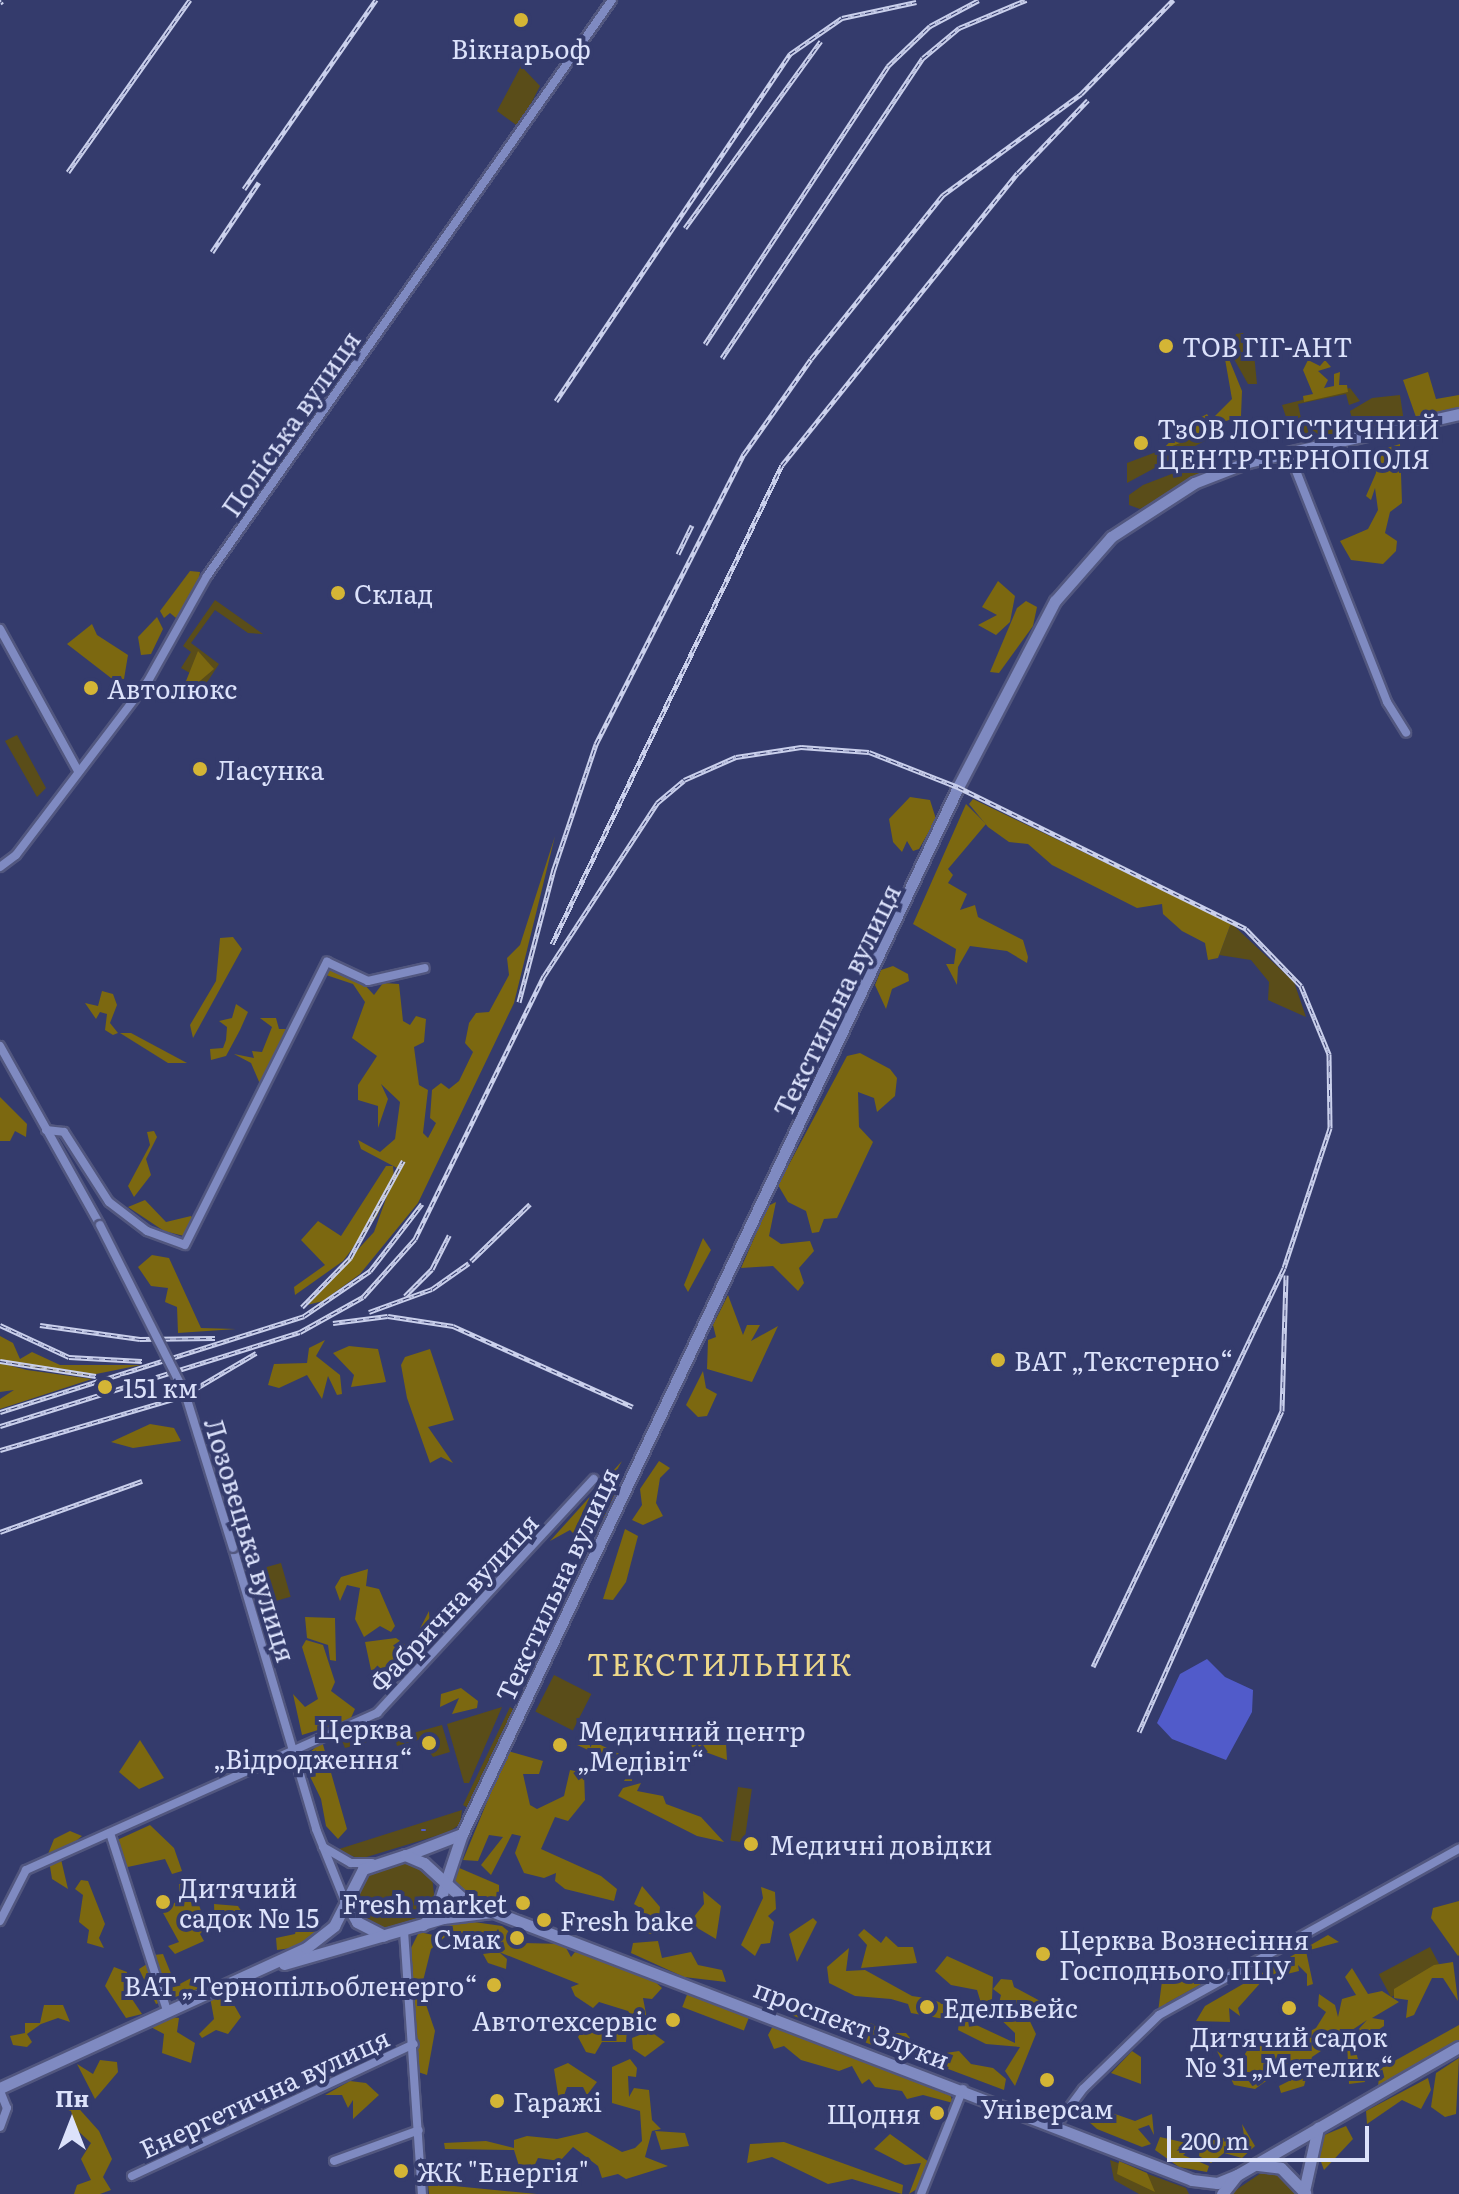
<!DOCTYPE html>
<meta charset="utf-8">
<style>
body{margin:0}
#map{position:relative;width:1459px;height:2194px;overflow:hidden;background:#343b6c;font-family:Literata,serif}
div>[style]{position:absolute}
.green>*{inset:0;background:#5a4d19;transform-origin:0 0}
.forest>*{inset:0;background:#7c6810;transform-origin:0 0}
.water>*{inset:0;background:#515bca}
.stream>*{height:2px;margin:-1px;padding:0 1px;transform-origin:1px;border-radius:1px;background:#515bca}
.roads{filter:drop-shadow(2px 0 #52577f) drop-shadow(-2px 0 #52577f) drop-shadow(0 2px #52577f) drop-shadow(0 -2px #52577f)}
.street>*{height:8px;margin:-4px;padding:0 4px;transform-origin:4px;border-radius:4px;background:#7f8ac1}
.secondary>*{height:11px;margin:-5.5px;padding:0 5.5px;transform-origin:5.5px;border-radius:5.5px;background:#7f8ac1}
.rail>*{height:5px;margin-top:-2.5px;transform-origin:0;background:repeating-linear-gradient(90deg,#343b6c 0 6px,#cad0ec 0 12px);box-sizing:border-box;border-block:2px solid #cad0ec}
.bridges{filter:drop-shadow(2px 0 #52577f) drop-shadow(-2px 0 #52577f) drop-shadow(0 2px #52577f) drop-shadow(0 -2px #52577f)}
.street-bridge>*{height:8px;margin:-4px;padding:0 4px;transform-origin:4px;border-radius:4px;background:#7f8ac1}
.dots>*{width:22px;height:22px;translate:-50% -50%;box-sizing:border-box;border:4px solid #343b6c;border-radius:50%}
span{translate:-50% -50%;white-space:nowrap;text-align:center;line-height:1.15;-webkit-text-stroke:8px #343b6c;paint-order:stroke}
.poi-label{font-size:26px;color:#dce2fb}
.left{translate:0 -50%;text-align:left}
.right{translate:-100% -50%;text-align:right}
.street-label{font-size:26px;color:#dce2fb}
.quarter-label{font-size:30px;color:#edd88a;letter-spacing:2px}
.north{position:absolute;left:32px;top:2082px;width:80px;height:80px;-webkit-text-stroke:6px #343b6c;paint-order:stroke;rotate:0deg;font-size:22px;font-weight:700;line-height:32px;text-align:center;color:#dce2fb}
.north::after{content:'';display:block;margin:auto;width:28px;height:36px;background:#dce2fb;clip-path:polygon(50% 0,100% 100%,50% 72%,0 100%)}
.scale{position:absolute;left:1167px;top:2126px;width:202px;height:36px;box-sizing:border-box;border:4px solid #dce2fb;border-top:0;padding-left:10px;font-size:24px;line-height:28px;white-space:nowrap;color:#dce2fb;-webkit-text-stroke:6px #343b6c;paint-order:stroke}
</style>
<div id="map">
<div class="green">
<div style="clip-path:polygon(521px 66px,540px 86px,519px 127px,497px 111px)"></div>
<div style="clip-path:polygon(1243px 333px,1254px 354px,1257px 384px,1248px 384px,1230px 352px,1236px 334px)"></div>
<div style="clip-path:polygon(1350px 388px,1360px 401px,1349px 405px,1346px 394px,1298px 404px,1302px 423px,1324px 421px,1326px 428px,1335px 426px,1335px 436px,1310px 445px,1292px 435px,1282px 405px)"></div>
<div style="clip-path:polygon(1400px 395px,1404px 422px,1343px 435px,1342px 424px,1353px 422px,1350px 411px,1372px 398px)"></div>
<div style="clip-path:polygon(1220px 428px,1221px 432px,1127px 483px,1127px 463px)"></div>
<div style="clip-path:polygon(1208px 460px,1213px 466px,1208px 471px,1140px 509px,1129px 505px,1129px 495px,1143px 485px)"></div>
<div style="clip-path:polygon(215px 600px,263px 634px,248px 633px,215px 610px,191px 643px,219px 664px,200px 693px,185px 684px,190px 673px,181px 668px,191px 652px,183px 646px)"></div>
<div style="clip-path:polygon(17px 735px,46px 788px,37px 797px,5px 741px)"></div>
<div style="clip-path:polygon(1231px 923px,1294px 982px,1306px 1017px,1268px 1000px,1269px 982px,1251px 960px,1219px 955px)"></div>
<div style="left:281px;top:1563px;width:35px;height:23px;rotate:74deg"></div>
<div style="left:554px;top:1675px;width:42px;height:41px;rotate:27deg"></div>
<div style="clip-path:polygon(502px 1707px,469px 1783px,464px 1783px,447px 1724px)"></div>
<div style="clip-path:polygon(510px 1707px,514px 1710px,468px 1808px,463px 1805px)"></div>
<div style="clip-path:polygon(367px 1723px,379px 1726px,386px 1737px,345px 1748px,340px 1736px)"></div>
<div style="clip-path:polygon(442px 1725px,450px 1752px,433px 1757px,429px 1751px,439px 1747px,435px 1735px,397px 1746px,395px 1738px)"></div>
<div style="left:738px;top:1787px;width:14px;height:54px;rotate:8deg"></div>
<div style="clip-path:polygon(462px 1810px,460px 1824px,449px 1832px,360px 1859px,336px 1850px)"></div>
<div style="clip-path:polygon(401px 1861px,418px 1864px,432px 1877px,435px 1903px,421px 1919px,378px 1930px,359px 1917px,353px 1900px,367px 1873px)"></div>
<div style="left:1430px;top:1947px;width:26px;height:58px;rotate:62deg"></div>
<div style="clip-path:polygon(1110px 2160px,1186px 2188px,1189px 2194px,1139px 2194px,1114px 2180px)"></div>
<div style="clip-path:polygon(1264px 2171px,1280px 2174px,1299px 2194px,1230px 2194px)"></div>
</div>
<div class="forest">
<div style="clip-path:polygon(1222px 342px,1242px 391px,1241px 416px,1220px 423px,1216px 438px,1201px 435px,1162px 450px,1185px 426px,1207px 414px,1211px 420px,1232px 399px)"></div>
<div style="clip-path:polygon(1308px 360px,1320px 366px,1325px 360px,1331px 367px,1318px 371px,1328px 380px,1324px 388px,1334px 386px,1334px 374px,1340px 372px,1339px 385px,1347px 385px,1348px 392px,1304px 402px,1303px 396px,1313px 394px,1303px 370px)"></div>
<div style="clip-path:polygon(1428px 372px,1436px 399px,1459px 395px,1459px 409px,1417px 420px,1403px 380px)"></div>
<div style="clip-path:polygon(1400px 444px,1402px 503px,1390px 512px,1385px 533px,1397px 541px,1396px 551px,1383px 564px,1351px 560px,1340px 541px,1368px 529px,1378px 510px,1375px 488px,1371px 500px,1366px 496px,1376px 473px,1374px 452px)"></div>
<div style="clip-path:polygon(190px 571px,200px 572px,197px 590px,176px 618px,170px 613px,164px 618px,160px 611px)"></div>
<div style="clip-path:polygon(998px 581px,1015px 596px,1010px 622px,996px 635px,978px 625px,997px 615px,982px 607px)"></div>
<div style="clip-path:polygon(1026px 601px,1037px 607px,1033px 626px,999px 673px,990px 672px,1017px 608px)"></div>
<div style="clip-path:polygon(157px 617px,163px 629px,151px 654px,141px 655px,138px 637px)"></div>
<div style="clip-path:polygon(92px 624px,97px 635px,128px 655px,124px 679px,111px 678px,67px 644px)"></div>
<div style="clip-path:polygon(198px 651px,214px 669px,194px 686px,186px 681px)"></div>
<div style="clip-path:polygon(910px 797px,930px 800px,936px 819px,919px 849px,913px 851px,907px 841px,902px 852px,893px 842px,889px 819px)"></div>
<div style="clip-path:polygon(973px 799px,1231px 923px,1218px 958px,1208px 960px,1205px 943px,1182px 931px,1163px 914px,1162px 904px,1137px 908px,1052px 865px,1028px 844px,1009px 842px,988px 827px,969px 804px)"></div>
<div style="clip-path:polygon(966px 804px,986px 824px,948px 869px,953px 875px,948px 883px,967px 894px,960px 910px,975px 905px,978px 917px,1023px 940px,1028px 957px,1027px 963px,1007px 951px,970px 946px,958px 967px,957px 985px,946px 964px,954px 964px,956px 949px,913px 924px)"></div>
<div style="clip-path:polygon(555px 836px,514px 1003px,418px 1203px,360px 1274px,323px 1301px,307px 1305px,374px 1232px,397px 1168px,361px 1149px,358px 1140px,380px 1152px,395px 1139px,400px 1102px,381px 1084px,388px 1099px,378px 1128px,378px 1106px,358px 1100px,358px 1085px,377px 1056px,352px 1038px,365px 1002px,353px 984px,323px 974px,322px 964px,351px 970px,374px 995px,383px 983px,399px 984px,403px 1021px,410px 1025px,416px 1016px,426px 1019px,424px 1042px,414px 1047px,419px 1085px,428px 1090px,423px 1133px,428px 1138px,436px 1123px,430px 1118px,432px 1090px,441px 1083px,449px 1089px,459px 1081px,473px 1052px,465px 1043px,469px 1023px,476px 1013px,489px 1012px,509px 975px,507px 958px,520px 945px)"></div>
<div style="clip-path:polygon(233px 937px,242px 949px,193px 1038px,190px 1025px,216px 981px,220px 938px)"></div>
<div style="clip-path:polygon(893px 966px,908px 974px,909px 981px,892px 989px,886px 1009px,875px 985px,881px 970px)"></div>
<div style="clip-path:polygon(102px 991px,113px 994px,117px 1005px,110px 1023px,118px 1033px,113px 1035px,105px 1030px,107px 1014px,100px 1012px,96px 1019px,85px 1003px,98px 1006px)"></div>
<div style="clip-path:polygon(236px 1004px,248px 1012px,240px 1030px,226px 1056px,211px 1060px,210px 1049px,223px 1048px,226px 1040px,227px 1027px,219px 1021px,232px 1018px)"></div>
<div style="clip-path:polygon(260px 1018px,276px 1018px,279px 1029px,286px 1029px,260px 1084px,251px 1063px,234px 1054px,254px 1058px,252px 1051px,262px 1052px,272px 1027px)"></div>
<div style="clip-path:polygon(120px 1033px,131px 1033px,187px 1063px,168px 1063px)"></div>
<div style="clip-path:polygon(860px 1053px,890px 1069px,897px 1078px,895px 1096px,877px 1112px,874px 1098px,858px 1092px,859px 1127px,873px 1142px,837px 1218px,824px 1219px,819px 1232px,812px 1233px,806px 1211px,788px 1202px,778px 1185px,847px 1056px)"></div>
<div style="clip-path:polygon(0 1097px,27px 1124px,26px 1137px,15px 1131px,10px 1141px,0 1141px)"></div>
<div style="clip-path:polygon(154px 1131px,157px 1137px,146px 1159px,151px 1175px,134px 1197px,128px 1186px,150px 1145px,147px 1132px)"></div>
<div style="clip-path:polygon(386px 1166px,393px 1166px,394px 1178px,377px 1216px,343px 1261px,295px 1295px,294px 1287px,325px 1265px,301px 1240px,318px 1221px,341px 1236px)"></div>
<div style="clip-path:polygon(145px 1200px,166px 1222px,191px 1216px,196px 1223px,188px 1237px,164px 1231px,128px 1207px)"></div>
<div style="clip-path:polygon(776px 1202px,769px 1236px,781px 1244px,810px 1241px,814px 1251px,799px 1268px,804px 1283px,798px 1291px,773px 1266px,741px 1268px,768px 1206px)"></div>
<div style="clip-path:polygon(703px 1238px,711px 1250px,688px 1292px,684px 1285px)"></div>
<div style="clip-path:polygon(152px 1255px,169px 1258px,201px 1328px,236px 1329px,178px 1333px,177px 1307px,165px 1302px,168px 1288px,151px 1286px,138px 1267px)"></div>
<div style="clip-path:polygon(728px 1295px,743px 1335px,747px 1325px,760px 1325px,751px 1341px,778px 1326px,752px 1382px,707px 1369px,708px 1340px,716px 1337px,713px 1325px)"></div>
<div style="clip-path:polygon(0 1336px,13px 1343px,20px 1359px,32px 1352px,60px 1365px,141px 1365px,86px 1376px,36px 1369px,0 1360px)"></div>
<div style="clip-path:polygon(325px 1340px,316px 1356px,340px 1375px,342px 1394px,337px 1395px,328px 1376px,322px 1399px,307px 1375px,279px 1388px,268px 1385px,274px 1364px,307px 1363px,309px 1348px)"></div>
<div style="clip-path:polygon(349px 1346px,378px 1349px,386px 1382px,351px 1387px,354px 1375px,333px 1353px)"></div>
<div style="clip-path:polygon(430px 1349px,454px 1420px,428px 1427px,453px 1463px,441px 1457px,430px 1463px,407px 1398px,401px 1365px,405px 1357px)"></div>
<div style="clip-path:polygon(0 1363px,27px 1370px,92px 1379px,0 1409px,0 1399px,14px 1390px,0 1392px)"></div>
<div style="clip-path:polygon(703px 1371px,706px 1388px,717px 1394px,707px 1416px,698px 1417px,686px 1405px)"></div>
<div style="clip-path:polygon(150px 1424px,174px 1428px,181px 1441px,133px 1448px,111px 1442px)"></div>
<div style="clip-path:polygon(622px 1461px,613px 1477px,615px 1497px,597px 1533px,579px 1539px,570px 1530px,550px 1541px)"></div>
<div style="clip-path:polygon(659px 1461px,670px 1468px,660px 1478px,656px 1503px,663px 1516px,643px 1525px,632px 1520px,642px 1505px,640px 1489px)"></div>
<div style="clip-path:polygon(625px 1529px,638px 1536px,626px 1582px,613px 1600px,603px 1599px)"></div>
<div style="clip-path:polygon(368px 1569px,366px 1586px,379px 1589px,395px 1626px,391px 1632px,380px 1626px,364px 1637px,355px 1619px,360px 1588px,347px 1585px,340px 1601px,335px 1587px,341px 1577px)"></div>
<div style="clip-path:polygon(429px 1611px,430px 1630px,410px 1662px,371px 1670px,365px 1642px,396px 1638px,410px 1648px)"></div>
<div style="clip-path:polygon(305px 1617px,335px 1618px,336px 1661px,330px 1660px,328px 1645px,307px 1638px)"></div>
<div style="clip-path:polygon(306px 1640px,323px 1645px,335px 1682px,331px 1691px,355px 1709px,350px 1720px,302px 1735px,293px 1694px,305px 1707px,318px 1699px,302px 1647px)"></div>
<div style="clip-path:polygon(461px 1688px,478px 1701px,477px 1708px,452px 1714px,459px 1698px,440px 1707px,441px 1694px)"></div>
<div style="clip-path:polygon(698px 1731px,726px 1744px,727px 1760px,692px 1747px,689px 1737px)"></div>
<div style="clip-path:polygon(582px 1736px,634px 1761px,632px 1781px,624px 1781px,631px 1769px,577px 1745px)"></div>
<div style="clip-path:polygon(140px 1740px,164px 1778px,139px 1789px,119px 1772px)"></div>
<div style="clip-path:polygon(322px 1741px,347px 1829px,338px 1839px,326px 1826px,321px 1799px,302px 1760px)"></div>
<div style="clip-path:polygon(508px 1751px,543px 1761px,539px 1774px,523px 1774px,530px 1805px,537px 1809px,564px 1796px,570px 1770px,584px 1773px,585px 1800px,568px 1821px,555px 1817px,541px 1849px,601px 1876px,617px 1889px,614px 1901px,565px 1889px,555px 1881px,556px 1873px,544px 1878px,524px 1873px,515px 1853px,521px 1836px,512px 1834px,491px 1875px,481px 1865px,503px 1837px,489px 1835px,478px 1861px,463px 1860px)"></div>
<div style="clip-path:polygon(641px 1783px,637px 1791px,663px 1796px,666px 1804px,701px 1817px,724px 1842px,697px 1836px,618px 1796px,623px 1788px)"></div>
<div style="clip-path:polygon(150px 1825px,174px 1848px,182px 1871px,172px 1874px,165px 1859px,123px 1868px,115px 1841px)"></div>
<div style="clip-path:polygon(70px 1831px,82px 1836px,60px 1855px,68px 1889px,52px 1879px,48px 1854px,54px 1839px)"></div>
<div style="clip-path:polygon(457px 1867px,499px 1885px,499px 1904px,463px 1892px,451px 1881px)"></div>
<div style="clip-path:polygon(81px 1880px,88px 1881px,105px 1924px,99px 1938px,104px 1948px,87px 1943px,89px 1930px,79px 1922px,83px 1895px,75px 1889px)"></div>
<div style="clip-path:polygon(179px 1881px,195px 1892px,206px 1927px,200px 1934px,204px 1941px,175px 1954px,168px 1946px,179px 1942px,162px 1911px,179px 1900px)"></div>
<div style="clip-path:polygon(642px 1886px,660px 1907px,658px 1931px,652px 1934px,646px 1933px,642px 1909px,634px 1904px)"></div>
<div style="clip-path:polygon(761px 1887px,775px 1892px,776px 1909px,768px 1916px,774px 1922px,770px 1943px,761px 1944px,755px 1956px,741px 1945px,763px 1898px)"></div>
<div style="clip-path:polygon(703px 1891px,721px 1906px,716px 1939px,689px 1923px,704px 1904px)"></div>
<div style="clip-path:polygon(1459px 1901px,1459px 1955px,1458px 1956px,1431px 1918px,1433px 1908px)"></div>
<div style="clip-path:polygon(214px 1904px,238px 1906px,245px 1917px,231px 1931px,215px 1927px)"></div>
<div style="clip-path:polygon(299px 1918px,309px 1919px,318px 1931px,298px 1947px,277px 1950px,276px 1938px,295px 1934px)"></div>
<div style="clip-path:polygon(813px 1918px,817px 1922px,797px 1962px,789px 1934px)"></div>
<div style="clip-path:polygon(460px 1920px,502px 1926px,523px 1943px,564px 1944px,571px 1957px,575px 1952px,599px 1958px,649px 1976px,662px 1988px,652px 1999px,643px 1998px,647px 2019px,639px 2024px,628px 2011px,599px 2002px,593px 2008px,575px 1996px,571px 1987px,579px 1984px,499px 1952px,507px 1959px,506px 1969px,488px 1963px,483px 1954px,498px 1952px,445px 1937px,431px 1949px,423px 1981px,411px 1983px,408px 1954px,419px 1932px,443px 1937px,442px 1927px)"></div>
<div style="clip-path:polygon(864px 1929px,881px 1943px,886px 1936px,898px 1947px,913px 1947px,917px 1963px,861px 1968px,867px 1945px,858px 1935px)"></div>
<div style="clip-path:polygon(1328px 1935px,1339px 1942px,1306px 1951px,1313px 1984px,1307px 1986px,1307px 1974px,1298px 1965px,1299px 1971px,1263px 1980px,1238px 2008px,1240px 2016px,1229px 2008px,1230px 2022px,1196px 2021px,1205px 2006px)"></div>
<div style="clip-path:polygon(658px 1941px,662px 1958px,691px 1952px,698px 1965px,722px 1970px,726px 1982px,684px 1977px,631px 1953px,633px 1943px)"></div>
<div style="clip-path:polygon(849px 1948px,846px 1971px,865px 1970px,912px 1996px,932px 1999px,943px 2004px,944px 2019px,911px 2013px,908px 2004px,891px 1999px,855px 1996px,829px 1983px,827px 1967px)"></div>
<div style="clip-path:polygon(163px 1954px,176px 1986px,193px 1977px,203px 1987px,156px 2004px,139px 1969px,147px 1964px,157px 1984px,154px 1955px)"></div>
<div style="clip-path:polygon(947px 1956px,993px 1977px,992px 1999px,981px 2003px,977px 1990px,951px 1985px,935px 1971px)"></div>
<div style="clip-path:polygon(1453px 1962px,1458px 2001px,1443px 1978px,1432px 1978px,1414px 2015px,1406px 2018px,1408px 2000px,1394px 1998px,1394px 1989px,1434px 1965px)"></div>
<div style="clip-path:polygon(114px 1967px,127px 1972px,126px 1990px,142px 2014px,126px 2018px,105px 1986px)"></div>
<div style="clip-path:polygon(1352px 1968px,1368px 1994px,1382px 1991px,1399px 2002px,1372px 2018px,1384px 2020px,1384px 2026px,1354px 2046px,1365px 2082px,1349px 2084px,1347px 2042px,1367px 2020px,1312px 2057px,1304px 2086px,1281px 2093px,1279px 2086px,1289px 2081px,1277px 2073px,1255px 2089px,1234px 2085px,1217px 2051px,1237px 2067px,1256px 2036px,1275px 2050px,1316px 2028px,1326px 2012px,1318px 2006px,1319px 1994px,1335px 2005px,1338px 2017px,1342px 1999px,1356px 1995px,1345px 1977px)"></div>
<div style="clip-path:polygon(1216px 1976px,1167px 2003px,1158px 2012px,1162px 1981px)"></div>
<div style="clip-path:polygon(1001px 1979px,1012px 1980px,1014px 1987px,1042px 2002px,1035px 2013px,1026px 2013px,1036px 2034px,1015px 2086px,1005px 2071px,1020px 2047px,986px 2044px,958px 2030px,960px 2015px,948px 2008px,970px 2010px,972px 2023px,1015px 2043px,1015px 2033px,996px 2015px,1001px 1995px,993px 1989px)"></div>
<div style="clip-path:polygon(420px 1987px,435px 2031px,427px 2075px,415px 2071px,409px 1990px)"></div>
<div style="clip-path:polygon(220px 1991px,226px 1991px,241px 2017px,228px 2034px,216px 2030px,202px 2038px,199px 2034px,214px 2019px,210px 1997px)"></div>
<div style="left:688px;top:1992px;width:66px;height:16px;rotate:21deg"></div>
<div style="clip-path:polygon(780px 2002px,873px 2024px,884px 2033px,906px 2033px,910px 2038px,900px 2053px,883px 2049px,794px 2016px,776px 2006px)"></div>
<div style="clip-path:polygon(44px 2005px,63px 2005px,70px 2022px,58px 2018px,41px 2024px,27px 2034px,32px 2042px,27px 2047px,13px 2045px,10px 2036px,25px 2033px,25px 2023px,40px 2023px)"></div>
<div style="clip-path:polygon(171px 2017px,179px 2018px,177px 2032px,195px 2043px,191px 2063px,162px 2053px,164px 2034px,147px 2025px)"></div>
<div style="clip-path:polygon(591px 2017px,604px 2022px,608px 2033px,627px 2030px,626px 2042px,602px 2042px,595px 2054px,586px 2052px,578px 2037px)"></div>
<div style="clip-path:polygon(774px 2024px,949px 2091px,953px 2103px,923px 2095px,907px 2099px,902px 2091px,875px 2087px,869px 2079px,862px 2084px,852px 2066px,839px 2071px,801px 2060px,784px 2046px,774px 2049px,768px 2035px)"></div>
<div style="clip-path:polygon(1459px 2025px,1459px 2043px,1378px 2086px,1380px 2069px)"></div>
<div style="clip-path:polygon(650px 2031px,665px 2042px,645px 2057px,633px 2049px,632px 2038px)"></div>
<div style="clip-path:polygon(926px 2046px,933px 2055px,959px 2051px,971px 2064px,993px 2068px,1006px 2079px,1004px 2090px,911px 2055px)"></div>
<div style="clip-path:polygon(1132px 2051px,1141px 2057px,1141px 2084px,1111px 2073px)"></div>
<div style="clip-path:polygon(1459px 2058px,1456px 2114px,1445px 2117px,1431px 2107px,1436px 2073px)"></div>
<div style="clip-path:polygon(630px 2059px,637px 2068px,636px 2077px,628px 2076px,629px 2097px,634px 2088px,649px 2090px,652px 2120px,661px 2129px,652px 2131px,645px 2157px,668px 2166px,626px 2179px,618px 2174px,602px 2178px,598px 2166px,573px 2147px,560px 2161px,538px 2158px,525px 2185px,514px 2150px,445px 2149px,444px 2143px,486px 2141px,514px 2148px,514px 2140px,527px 2136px,557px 2139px,587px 2132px,622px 2152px,635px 2148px,642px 2141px,640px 2111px,612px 2103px,612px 2067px)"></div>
<div style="clip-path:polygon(100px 2060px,117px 2062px,118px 2072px,95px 2099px,77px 2064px,93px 2074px)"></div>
<div style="clip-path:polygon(568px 2063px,597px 2082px,587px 2095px,583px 2087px,567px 2087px,560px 2107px,554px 2069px)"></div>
<div style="clip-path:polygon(1428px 2078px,1431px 2090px,1421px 2109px,1402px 2100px,1367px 2124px,1366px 2111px)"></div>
<div style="clip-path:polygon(350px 2081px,366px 2083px,379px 2095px,353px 2119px,353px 2100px,348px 2108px,342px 2095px,325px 2095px)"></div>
<div style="clip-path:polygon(73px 2102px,99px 2131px,112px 2159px,103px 2177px,111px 2190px,100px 2194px,74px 2194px,77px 2185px,91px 2180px,81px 2159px,91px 2143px,76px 2129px,71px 2111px,57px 2106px)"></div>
<div style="clip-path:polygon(1095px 2107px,1135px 2121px,1152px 2114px,1154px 2135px,1149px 2125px,1138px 2129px,1151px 2144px,1142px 2147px,1097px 2129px,1088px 2121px)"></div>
<div style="clip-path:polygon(1242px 2124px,1255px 2146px,1242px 2158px,1224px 2153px,1211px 2163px,1199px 2156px,1201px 2143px,1223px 2138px,1236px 2143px,1244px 2135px)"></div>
<div style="clip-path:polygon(1346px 2126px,1353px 2139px,1324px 2170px,1316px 2148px,1322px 2136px)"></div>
<div style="clip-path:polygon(655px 2131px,685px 2133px,689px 2146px,661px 2150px)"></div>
<div style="clip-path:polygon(890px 2134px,929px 2162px,920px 2187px,909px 2194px,921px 2163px,905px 2165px,874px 2149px)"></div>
<div style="clip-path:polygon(1160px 2137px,1195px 2145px,1183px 2155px,1209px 2166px,1207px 2172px,1179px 2167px,1155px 2150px)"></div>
<div style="clip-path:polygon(784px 2142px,903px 2185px,902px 2194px,852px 2179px,828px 2184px,772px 2157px,747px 2163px,750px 2144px)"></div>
<div style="clip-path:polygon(1119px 2161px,1147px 2173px,1155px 2192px,1117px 2174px)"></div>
<div style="clip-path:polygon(426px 2163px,444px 2185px,537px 2194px,429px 2194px)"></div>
</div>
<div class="water">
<div style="clip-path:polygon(1207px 1659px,1225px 1677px,1253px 1690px,1252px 1712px,1226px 1760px,1172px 1739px,1157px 1723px,1180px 1674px)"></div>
</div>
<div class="stream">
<div style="left:422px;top:1830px;width:3px"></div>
</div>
<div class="roads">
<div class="street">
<div style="left:1289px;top:453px;width:268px;rotate:68.5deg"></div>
<div style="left:1387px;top:702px;width:36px;rotate:58deg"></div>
<div style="left:0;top:629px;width:162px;rotate:61.2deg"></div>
<div style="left:0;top:867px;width:20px;rotate:-37deg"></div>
<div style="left:16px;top:855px;width:218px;rotate:-52.8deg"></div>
<div style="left:148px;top:681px;width:120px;rotate:-60.7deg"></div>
<div style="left:207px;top:576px;width:704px;rotate:-54.89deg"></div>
<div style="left:0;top:1046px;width:205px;rotate:60.8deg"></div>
<div style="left:46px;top:1130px;width:18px;rotate:6deg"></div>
<div style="left:64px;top:1132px;width:83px;rotate:57.3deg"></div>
<div style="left:109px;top:1202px;width:48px;rotate:37.3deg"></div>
<div style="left:147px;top:1231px;width:40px;rotate:20.2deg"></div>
<div style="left:185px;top:1245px;width:317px;rotate:-63.4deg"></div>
<div style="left:327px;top:962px;width:45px;rotate:24.9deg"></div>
<div style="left:368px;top:981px;width:58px;rotate:-12.8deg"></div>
<div style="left:233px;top:1548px;width:293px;rotate:73.5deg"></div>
<div style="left:316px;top:1829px;width:78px;rotate:68.1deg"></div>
<div style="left:110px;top:1833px;width:187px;rotate:72.2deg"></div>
<div style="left:323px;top:1847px;width:32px;rotate:30deg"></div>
<div style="left:351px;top:1863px;width:21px"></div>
<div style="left:0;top:1921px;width:57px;rotate:-63deg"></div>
<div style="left:26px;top:1870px;width:385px;rotate:-24.1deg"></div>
<div style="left:377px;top:1713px;width:319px;rotate:-47.2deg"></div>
<div style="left:404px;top:1931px;width:264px;rotate:86.1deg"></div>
<div style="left:0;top:2091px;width:18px;rotate:68deg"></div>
<div style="left:7px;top:2108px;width:20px;rotate:110deg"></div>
<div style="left:1057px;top:2124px;width:44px;rotate:-53.4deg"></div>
<div style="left:1083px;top:2089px;width:106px;rotate:-44.2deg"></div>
<div style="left:1159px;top:2015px;width:343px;rotate:-29deg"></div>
<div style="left:334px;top:2161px;width:90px;rotate:-20deg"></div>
<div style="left:132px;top:2176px;width:311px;rotate:-25.1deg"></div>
<div style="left:921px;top:2194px;width:113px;rotate:-68.2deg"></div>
</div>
<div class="secondary">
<div style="left:407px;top:1855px;width:59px;rotate:-20.9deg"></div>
<div style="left:345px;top:1901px;width:24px;rotate:60deg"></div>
<div style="left:357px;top:1922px;width:30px;rotate:27deg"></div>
<div style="left:423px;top:1925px;width:21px;rotate:-49deg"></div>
<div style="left:437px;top:1909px;width:79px;rotate:-71.6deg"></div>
<div style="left:462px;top:1834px;width:1159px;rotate:-64.65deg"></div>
<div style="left:958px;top:787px;width:210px;rotate:-62.5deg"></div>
<div style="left:1055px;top:601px;width:85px;rotate:-48.8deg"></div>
<div style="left:1111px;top:537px;width:99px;rotate:-33deg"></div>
<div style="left:1194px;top:483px;width:58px;rotate:-21.3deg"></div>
<div style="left:1248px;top:462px;width:216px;rotate:-12.8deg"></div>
<div style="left:284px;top:1964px;width:166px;rotate:-16.1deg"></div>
<div style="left:443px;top:1918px;width:49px;rotate:-7deg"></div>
<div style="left:0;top:2088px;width:337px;rotate:-24.6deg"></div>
<div style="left:306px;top:1948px;width:36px;rotate:-38deg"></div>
<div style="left:334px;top:1926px;width:64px;rotate:-63deg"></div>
<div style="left:363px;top:1869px;width:44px;rotate:-18.4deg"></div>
<div style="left:405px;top:1855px;width:21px;rotate:23deg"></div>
<div style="left:424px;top:1863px;width:50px;rotate:42.6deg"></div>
<div style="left:461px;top:1897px;width:36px;rotate:24deg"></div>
<div style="left:494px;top:1912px;width:748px;rotate:21deg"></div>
<div style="left:1192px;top:2180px;width:25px;rotate:7deg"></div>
<div style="left:1217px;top:2183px;width:22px;rotate:-22deg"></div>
<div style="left:1258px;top:2165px;width:23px;rotate:7deg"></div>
<div style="left:1281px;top:2168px;width:35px;rotate:46deg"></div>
<div style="left:1304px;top:2191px;width:65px;rotate:-77.5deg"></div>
<div style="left:1222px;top:2194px;width:24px;rotate:-52deg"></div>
<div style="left:1237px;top:2175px;width:256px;rotate:-30deg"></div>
</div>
</div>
<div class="rail">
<div style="left:0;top:3px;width:3px;rotate:-45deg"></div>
<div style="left:68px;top:172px;width:211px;rotate:-54.7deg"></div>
<div style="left:244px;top:189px;width:231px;rotate:-55.1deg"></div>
<div style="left:685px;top:228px;width:231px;rotate:-54deg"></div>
<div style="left:212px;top:252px;width:84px;rotate:-56.1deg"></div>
<div style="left:705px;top:344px;width:333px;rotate:-56.6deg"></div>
<div style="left:888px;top:66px;width:58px;rotate:-43.6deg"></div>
<div style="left:930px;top:26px;width:55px;rotate:-28deg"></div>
<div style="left:722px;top:358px;width:361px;rotate:-56.2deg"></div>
<div style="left:923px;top:58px;width:47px;rotate:-39.8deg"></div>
<div style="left:959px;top:28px;width:73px;rotate:-22.7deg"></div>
<div style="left:556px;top:401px;width:419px;rotate:-56deg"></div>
<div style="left:790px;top:54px;width:63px;rotate:-34.7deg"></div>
<div style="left:842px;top:18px;width:76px;rotate:-12.2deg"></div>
<div style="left:678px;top:554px;width:32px;rotate:-64deg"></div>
<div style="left:552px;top:944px;width:531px;rotate:-64.35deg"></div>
<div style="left:782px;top:465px;width:375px;rotate:-51.1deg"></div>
<div style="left:1018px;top:173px;width:101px;rotate:-46.2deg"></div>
<div style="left:519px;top:1002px;width:138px;rotate:-75.3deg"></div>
<div style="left:554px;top:869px;width:132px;rotate:-71.4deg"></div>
<div style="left:596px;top:744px;width:326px;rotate:-63deg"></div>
<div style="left:744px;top:454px;width:116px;rotate:-54.8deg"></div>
<div style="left:811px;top:359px;width:211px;rotate:-51.2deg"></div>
<div style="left:943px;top:195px;width:171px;rotate:-36.2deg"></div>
<div style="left:1081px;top:94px;width:132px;rotate:-45.6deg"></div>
<div style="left:471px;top:1261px;width:82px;rotate:-44deg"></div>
<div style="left:405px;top:1296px;width:38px;rotate:-45deg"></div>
<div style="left:432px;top:1269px;width:38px;rotate:-63deg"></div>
<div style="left:302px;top:1307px;width:69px;rotate:-45.6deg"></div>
<div style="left:350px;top:1258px;width:111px;rotate:-61.3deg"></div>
<div style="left:369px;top:1312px;width:67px;rotate:-20.1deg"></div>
<div style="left:432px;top:1289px;width:45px;rotate:-35.1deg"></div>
<div style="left:333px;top:1323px;width:55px;rotate:-7.3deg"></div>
<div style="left:388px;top:1316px;width:66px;rotate:8.7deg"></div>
<div style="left:453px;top:1326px;width:197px;rotate:24.2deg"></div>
<div style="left:0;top:1325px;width:76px;rotate:24.9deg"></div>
<div style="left:69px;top:1357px;width:73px;rotate:3.1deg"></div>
<div style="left:40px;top:1325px;width:101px;rotate:8deg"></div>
<div style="left:140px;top:1339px;width:75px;rotate:-0.8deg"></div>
<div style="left:0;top:1361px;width:97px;rotate:8.9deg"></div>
<div style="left:0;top:1412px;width:319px;rotate:-17.5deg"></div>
<div style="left:304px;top:1316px;width:80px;rotate:-34.3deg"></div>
<div style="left:370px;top:1271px;width:85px;rotate:-52.2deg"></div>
<div style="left:0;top:1426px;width:314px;rotate:-17.4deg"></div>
<div style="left:300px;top:1332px;width:72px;rotate:-29.1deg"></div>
<div style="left:363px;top:1297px;width:78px;rotate:-48.1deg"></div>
<div style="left:415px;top:1239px;width:293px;rotate:-63.9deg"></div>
<div style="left:544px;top:976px;width:207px;rotate:-56.8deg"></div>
<div style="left:657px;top:803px;width:35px;rotate:-40deg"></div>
<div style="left:684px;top:780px;width:57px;rotate:-23.9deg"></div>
<div style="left:736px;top:757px;width:66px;rotate:-8.7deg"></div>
<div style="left:801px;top:747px;width:68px;rotate:4.2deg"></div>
<div style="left:869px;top:752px;width:96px;rotate:21.5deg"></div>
<div style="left:958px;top:787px;width:321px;rotate:26.2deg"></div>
<div style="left:1246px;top:929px;width:79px;rotate:46deg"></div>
<div style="left:1301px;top:986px;width:74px;rotate:67.6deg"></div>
<div style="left:1329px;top:1054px;width:74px;rotate:89.2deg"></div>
<div style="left:1330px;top:1128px;width:147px;rotate:108.2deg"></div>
<div style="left:1284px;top:1268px;width:442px;rotate:115.6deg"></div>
<div style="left:0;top:1450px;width:191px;rotate:-16.4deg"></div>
<div style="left:183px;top:1396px;width:85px;rotate:-30.5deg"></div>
<div style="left:0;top:1532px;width:151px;rotate:-19.8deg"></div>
<div style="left:1139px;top:1732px;width:351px;rotate:-66deg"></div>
<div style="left:1282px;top:1411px;width:136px;rotate:-88.3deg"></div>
</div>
<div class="bridges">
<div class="street-bridge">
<div style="left:100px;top:1225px;width:188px;rotate:63.2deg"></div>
<div style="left:185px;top:1393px;width:162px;rotate:72.8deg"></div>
</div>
</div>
<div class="dots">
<div style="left:521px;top:20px;background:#d4b535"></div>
<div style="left:1166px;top:346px;background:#d4b535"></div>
<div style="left:1141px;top:443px;background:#d4b535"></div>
<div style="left:338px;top:593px;background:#d4b535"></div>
<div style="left:91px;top:688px;background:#d4b535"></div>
<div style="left:200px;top:769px;background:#d4b535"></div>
<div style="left:998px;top:1360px;background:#d4b535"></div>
<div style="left:105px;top:1387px;background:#d4b535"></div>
<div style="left:429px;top:1743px;background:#d4b535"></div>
<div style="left:560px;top:1745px;background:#d4b535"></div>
<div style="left:751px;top:1844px;background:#d4b535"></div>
<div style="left:163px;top:1902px;background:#d4b535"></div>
<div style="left:523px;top:1903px;background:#d4b535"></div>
<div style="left:544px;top:1920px;background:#d4b535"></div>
<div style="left:517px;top:1938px;background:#d4b535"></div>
<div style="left:1043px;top:1954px;background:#d4b535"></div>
<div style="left:494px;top:1985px;background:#d4b535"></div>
<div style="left:927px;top:2007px;background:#d4b535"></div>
<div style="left:1289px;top:2008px;background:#d4b535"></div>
<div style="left:673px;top:2020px;background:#d4b535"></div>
<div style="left:1047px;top:2080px;background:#d4b535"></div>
<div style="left:497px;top:2101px;background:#d4b535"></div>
<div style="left:937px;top:2113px;background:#d4b535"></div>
<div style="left:401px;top:2171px;background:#d4b535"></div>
</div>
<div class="poi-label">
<span style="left:521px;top:48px">Вікнарьоф</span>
<span class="left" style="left:1182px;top:346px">ТОВ ГІГ-АНТ</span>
<span class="left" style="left:1157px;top:443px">ТзОВ ЛОГІСТИЧНИЙ<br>ЦЕНТР ТЕРНОПОЛЯ</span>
<span class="left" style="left:354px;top:593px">Склад</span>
<span class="left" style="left:107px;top:688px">Автолюкс</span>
<span class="left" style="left:216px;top:769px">Ласунка</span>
<span class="left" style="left:1014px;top:1360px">ВАТ „Текстерно“</span>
<span class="left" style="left:123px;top:1387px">151 км</span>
<span class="right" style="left:413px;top:1743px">Церква<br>„Відродження“</span>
<span class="left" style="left:578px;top:1745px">Медичний центр<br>„Медівіт“</span>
<span class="left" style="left:769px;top:1844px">Медичні довідки</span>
<span class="left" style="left:179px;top:1902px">Дитячий<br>садок № 15</span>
<span class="right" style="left:507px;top:1903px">Fresh market</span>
<span class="left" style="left:560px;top:1920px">Fresh bake</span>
<span class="right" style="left:501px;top:1938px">Смак</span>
<span class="left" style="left:1059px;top:1954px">Церква Вознесіння<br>Господнього ПЦУ</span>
<span class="right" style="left:478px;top:1985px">ВАТ „Тернопільобленерго“</span>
<span class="left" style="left:943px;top:2007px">Едельвейс</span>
<span class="right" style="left:657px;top:2020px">Автотехсервіс</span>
<span style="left:1289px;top:2051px">Дитячий садок<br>№ 31 „Метелик“</span>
<span class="left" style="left:513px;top:2101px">Гаражі</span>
<span style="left:1047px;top:2108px">Універсам</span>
<span class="right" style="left:921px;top:2113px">Щодня</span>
<span class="left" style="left:417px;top:2171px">ЖК "Енергія"</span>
</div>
<div class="street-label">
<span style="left:290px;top:423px;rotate:-55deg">Поліська вулиця</span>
<span style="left:836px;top:1000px;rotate:-64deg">Текстильна вулиця</span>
<span style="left:251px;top:1540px;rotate:73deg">Лозовецька вулиця</span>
<span style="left:556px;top:1584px;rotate:-65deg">Текстильна вулиця</span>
<span style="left:453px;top:1602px;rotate:-47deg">Фабрична вулиця</span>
<span style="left:852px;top:2023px;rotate:21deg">проспект Злуки</span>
<span style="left:264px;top:2092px;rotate:-25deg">Енергетична вулиця</span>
</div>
<div class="quarter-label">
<span style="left:720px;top:1663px">ТЕКСТИЛЬНИК</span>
</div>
<div class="north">Пн</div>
<div class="scale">200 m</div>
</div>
